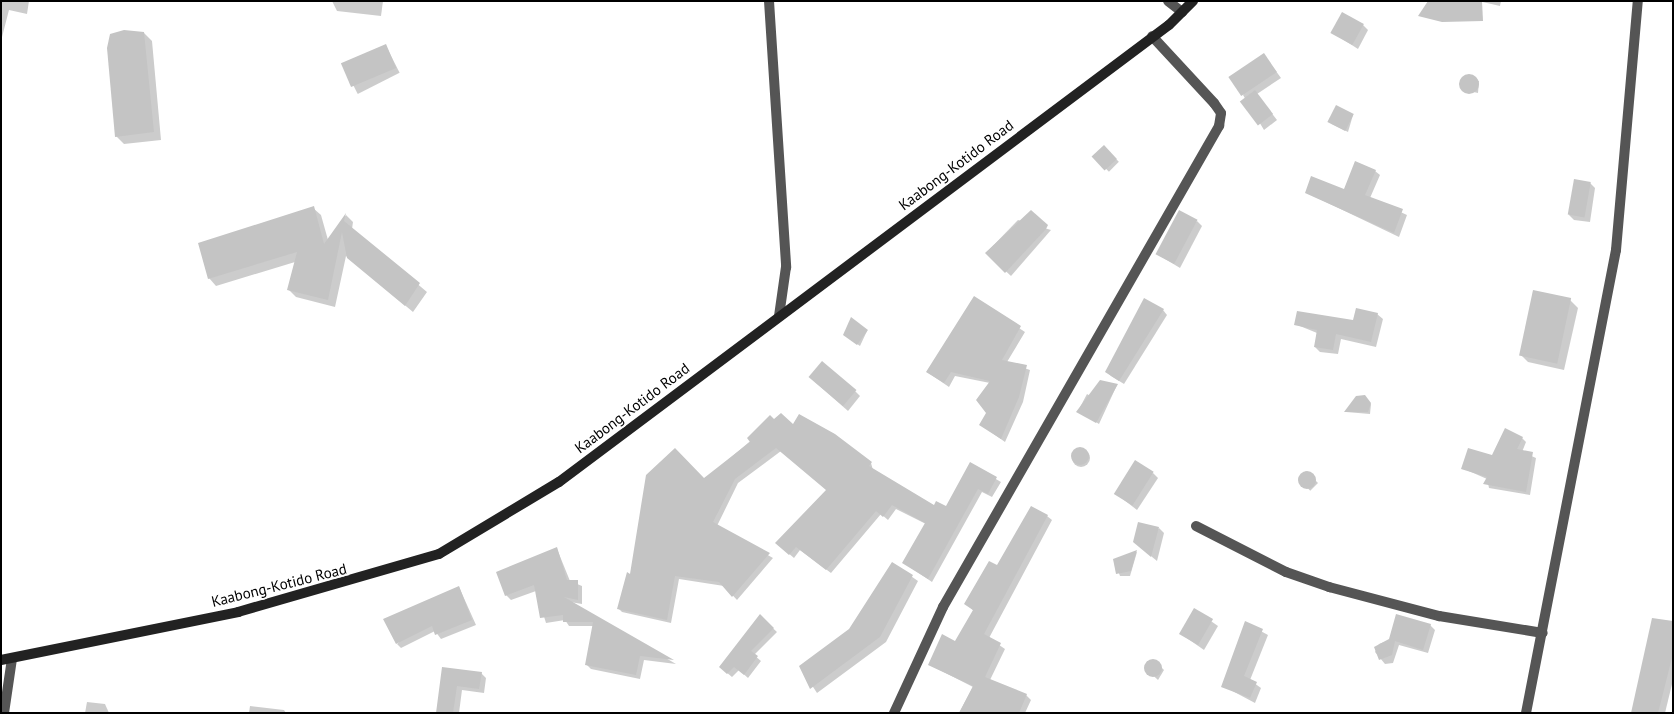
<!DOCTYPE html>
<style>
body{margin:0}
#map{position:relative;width:1674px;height:714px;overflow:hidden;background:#fff;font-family:"PT Sans",sans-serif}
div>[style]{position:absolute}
.shadow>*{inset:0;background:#0003;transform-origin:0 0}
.round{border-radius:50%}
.building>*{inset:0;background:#c4c4c4;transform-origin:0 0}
.street>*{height:10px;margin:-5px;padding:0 5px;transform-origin:5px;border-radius:5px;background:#555}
.secondary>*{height:10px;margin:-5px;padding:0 5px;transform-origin:5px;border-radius:5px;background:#222}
span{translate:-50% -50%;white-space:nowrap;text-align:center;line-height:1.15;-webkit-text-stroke:4px #fff;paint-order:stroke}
.street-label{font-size:15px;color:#000}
.frame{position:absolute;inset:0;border:2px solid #000;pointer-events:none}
</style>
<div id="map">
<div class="shadow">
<div style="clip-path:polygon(1px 1px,29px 1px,27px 14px,9px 10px,1px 41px)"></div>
<div style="clip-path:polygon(332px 1px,383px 1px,381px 16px,337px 11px)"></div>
<div style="clip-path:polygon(1478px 1px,1501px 1px,1500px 6px)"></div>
<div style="clip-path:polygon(1363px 25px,1368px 30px,1358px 49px,1333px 33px)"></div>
<div style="clip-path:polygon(144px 33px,152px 41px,161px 140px,124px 144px,116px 136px)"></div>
<div style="left:386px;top:46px;width:30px;height:47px;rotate:63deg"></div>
<div style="clip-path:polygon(1264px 55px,1281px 78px,1257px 94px,1277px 120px,1264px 130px,1243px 95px)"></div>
<div style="clip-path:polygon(1464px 78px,1479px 81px,1478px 93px,1464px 90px)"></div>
<div style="clip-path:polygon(1353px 115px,1348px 132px,1332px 124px)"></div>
<div style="left:1104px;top:147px;width:21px;height:14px;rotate:45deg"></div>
<div style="clip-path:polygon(1375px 171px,1380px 175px,1370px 198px,1407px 215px,1399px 237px,1307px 193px,1345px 191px)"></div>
<div style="clip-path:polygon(1590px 183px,1595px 188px,1590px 222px,1574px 220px,1569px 215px)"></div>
<div style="clip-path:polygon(313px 208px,321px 215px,328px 240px,346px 215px,353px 222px,352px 229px,427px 292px,413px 312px,346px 256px,335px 307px,296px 297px,288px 289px,295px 262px,216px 286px,209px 278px)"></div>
<div style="clip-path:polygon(1018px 220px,1051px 230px,1011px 276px,986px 253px)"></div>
<div style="clip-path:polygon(1197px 221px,1202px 226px,1180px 268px,1157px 254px)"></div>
<div style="clip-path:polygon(974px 298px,1025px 332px,1007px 362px,1030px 370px,1023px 402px,1005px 442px,981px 425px,988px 413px,990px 383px,955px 376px,949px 387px,927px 372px)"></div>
<div style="clip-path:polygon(1570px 300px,1578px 308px,1564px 370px,1528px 362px,1520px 354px)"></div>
<div style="clip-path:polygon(1163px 310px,1167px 315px,1124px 384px,1111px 376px,1106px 371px)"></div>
<div style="clip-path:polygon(1377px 314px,1383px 319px,1376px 347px,1341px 339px,1338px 354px,1320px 352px,1315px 347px,1317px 333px,1295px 324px,1354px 322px)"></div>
<div style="clip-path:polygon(867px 331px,860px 346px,847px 337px)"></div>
<div style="clip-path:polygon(815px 382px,855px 391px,860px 396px,848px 411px)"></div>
<div style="clip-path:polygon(1117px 385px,1099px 424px,1078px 411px,1087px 394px,1092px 397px)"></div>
<div style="clip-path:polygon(1371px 404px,1370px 414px,1346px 412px)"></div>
<div style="clip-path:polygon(774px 421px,871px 463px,873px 470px,935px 507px,947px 508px,970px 464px,1001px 482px,992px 497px,982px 492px,932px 582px,904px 563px,926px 524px,896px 509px,888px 520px,881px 514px,831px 573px,800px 550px,794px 558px,781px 547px,828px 490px,781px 451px,738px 483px,717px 526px,773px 558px,737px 600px,724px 586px,679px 579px,671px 623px,622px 612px,618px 608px,631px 575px,704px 480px)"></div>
<div style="clip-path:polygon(1522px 438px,1526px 442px,1522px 452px,1536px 458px,1530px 495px,1489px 488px,1487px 479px,1462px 468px,1493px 457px)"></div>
<div class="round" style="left:1072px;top:449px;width:18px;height:18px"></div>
<div style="left:1306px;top:471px;width:17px;height:11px;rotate:45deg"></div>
<div style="clip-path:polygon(1153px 473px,1158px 478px,1137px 510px,1115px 493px)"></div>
<div style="clip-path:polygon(1047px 516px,1052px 520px,989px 638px,1005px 649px,990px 680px,1026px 695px,1031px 700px,1025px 713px,959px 713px,973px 687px,930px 665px,956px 643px,974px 611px,966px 604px)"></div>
<div style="clip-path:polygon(1159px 528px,1164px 533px,1157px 561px,1140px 547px)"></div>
<div style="clip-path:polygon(557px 549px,570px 581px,582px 586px,582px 604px,570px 602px,676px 664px,644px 660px,640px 679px,591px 669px,586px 664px,594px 626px,569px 626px,565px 620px,546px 623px,536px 591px,511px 600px,506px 595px)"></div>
<div style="clip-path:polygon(1137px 552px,1130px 576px,1120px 576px,1114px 560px)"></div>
<div style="clip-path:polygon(892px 563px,918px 581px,886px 642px,817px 693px,800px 667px,850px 630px)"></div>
<div style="clip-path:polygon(459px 587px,476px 625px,441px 639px,435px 631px,401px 648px,397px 644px)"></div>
<div style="clip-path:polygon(1195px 610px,1218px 626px,1204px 650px,1181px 634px)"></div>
<div style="clip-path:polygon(760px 616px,777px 632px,754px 655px,761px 661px,748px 678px,739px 670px,732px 677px,720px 667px)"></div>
<div style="clip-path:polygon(1673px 622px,1673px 680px,1665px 713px,1633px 713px)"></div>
<div style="clip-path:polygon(1246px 623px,1268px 635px,1250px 680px,1261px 688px,1255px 703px,1223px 686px)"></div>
<div style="clip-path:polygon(1430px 625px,1435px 630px,1428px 653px,1399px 645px,1393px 663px,1385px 664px,1375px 652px,1379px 644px)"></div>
<div style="clip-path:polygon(1147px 661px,1155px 661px,1164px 670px,1158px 680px,1146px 669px)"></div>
<div style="clip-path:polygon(443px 668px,481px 673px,486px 678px,484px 693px,462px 690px,459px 713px,437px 713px)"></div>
<div style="clip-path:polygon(87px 702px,105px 704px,109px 713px,85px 713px)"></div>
<div style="clip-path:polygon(250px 706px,284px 710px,286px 713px,249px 713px)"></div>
</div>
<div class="building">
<div style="clip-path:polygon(1428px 1px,1482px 1px,1483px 21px,1442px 22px,1418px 16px)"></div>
<div style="left:1342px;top:12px;width:25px;height:24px;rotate:29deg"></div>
<div style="clip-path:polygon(124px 30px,144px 32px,154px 132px,115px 137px,107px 48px,110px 34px)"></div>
<div style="left:386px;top:44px;width:26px;height:49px;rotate:67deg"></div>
<div style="left:1264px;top:53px;width:23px;height:43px;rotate:56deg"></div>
<div class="round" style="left:1459px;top:74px;width:20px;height:20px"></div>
<div style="left:1255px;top:90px;width:30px;height:19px;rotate:53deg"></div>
<div style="left:1336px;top:105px;width:20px;height:19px;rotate:27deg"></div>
<div style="left:1104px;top:145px;width:19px;height:17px;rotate:47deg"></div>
<div style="clip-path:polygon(1355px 161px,1376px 170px,1365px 195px,1403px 209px,1394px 233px,1305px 193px,1311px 176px,1344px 189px)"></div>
<div style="left:1574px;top:179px;width:17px;height:36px;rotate:10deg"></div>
<div style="clip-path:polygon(314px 206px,324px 244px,346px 213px,344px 221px,420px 283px,405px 306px,347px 258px,342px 232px,328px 300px,287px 290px,297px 252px,208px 279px,198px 243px)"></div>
<div style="clip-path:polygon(1031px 210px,1048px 225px,1046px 229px,1005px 273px,985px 253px)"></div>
<div style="left:1179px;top:210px;width:21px;height:50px;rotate:28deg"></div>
<div style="left:1533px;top:290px;width:39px;height:67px;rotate:12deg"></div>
<div style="clip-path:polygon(974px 296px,1021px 326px,1002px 360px,1027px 365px,1019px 397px,1001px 439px,979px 425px,986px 413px,976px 400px,990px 381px,951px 372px,944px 383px,926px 372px)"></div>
<div style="clip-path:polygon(1144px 298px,1164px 309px,1119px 381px,1105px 372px)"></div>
<div style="clip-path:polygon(1356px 308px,1378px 313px,1371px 342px,1336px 334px,1333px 350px,1314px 347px,1317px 330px,1294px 325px,1297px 311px,1353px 320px)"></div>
<div style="clip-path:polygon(851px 317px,868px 330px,857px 345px,843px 335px)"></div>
<div style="left:822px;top:361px;width:45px;height:21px;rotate:40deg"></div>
<div style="clip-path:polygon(1100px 380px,1118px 384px,1096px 423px,1076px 412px)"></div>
<div style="clip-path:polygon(1365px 395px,1371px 403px,1368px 412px,1344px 412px,1356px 396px)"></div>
<div style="clip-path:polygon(781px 413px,793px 424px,799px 414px,835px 434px,872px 462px,869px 466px,934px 505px,936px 501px,946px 506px,970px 462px,997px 477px,988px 494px,978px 489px,928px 579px,902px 563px,925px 523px,892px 505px,883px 517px,876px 511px,826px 570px,796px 547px,789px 555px,775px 543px,826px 490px,776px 448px,735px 479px,713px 522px,770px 553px,732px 597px,719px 582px,675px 576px,667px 620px,617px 609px,627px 572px,630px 574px,646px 475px,675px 448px,704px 478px,750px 442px,747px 438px,770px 415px,774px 419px)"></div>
<div style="clip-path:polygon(1505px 428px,1523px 437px,1517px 449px,1533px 452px,1526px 492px,1483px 484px,1487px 477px,1461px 469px,1468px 448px,1492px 455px)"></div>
<div class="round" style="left:1071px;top:447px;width:18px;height:18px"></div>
<div style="left:1135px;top:460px;width:22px;height:40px;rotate:32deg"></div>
<div class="round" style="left:1298px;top:471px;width:18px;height:18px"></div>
<div style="clip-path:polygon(1031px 506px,1048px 515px,984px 634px,1001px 643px,985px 677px,1027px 694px,1019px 713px,959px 713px,973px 686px,928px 665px,942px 634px,955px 641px,973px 610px,964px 604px,989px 561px,997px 565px)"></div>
<div style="clip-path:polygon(1138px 522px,1159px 527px,1151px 557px,1133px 542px)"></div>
<div style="clip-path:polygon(557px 547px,567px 580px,578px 580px,578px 600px,564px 597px,674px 660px,640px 656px,636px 675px,585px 665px,593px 622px,563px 622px,563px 615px,540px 618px,534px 585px,505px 596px,496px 572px)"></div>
<div style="clip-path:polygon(1137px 550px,1131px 571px,1116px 574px,1113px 559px)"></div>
<div style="clip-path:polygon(892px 562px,913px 575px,880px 637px,810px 689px,799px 666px,849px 629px)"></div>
<div style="clip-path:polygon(459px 586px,472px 620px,435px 635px,432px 626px,396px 644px,383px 619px)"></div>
<div style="left:1194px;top:608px;width:22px;height:30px;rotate:30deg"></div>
<div style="clip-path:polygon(760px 614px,774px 628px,751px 651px,758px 656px,744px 675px,734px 667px,727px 674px,719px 667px)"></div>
<div style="clip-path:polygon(1396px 614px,1431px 624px,1423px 650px,1395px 641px,1392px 655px,1379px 660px,1374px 647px,1389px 639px)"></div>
<div style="clip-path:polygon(1652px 618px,1673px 621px,1673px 654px,1658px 713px,1631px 713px)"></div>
<div style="clip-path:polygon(1245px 621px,1263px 629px,1244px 676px,1257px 682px,1250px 698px,1221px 687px)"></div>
<div class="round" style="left:1144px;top:659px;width:18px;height:18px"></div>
<div style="clip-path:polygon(442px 667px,482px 672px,479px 689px,457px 686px,453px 713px,436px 713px)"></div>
</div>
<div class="street">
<div style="left:769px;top:1px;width:267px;rotate:86.3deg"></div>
<div style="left:786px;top:267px;width:49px;rotate:98.1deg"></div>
<div style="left:1168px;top:1px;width:18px;rotate:38deg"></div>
<div style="left:1196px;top:526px;width:101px;rotate:27.1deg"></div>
<div style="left:1286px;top:572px;width:46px;rotate:19.2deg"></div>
<div style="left:1329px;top:587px;width:114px;rotate:14.8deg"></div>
<div style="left:1439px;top:616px;width:105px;rotate:9.3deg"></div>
<div style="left:4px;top:713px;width:55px;rotate:-81.6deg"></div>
<div style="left:894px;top:713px;width:117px;rotate:-65.2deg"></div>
<div style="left:943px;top:607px;width:555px;rotate:-60.15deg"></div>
<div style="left:1219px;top:126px;width:13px;rotate:-81deg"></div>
<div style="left:1221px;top:113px;width:12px;rotate:-125deg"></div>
<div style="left:1214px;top:103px;width:91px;rotate:-132.8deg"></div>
<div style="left:1526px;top:713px;width:472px;rotate:-79deg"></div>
<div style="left:1616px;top:250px;width:250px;rotate:-85deg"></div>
</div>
<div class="secondary">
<div style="left:1px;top:660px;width:242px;rotate:-11.4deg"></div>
<div style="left:238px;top:612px;width:209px;rotate:-16.1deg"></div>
<div style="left:439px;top:554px;width:140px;rotate:-31deg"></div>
<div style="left:559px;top:482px;width:762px;rotate:-36.84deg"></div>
<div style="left:1169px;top:25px;width:34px;rotate:-45deg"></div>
</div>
<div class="street-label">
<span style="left:956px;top:165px;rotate:-37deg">Kaabong-Kotido Road</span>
<span style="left:632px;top:408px;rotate:-37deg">Kaabong-Kotido Road</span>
<span style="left:279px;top:585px;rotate:-14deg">Kaabong-Kotido Road</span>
</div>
<div class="frame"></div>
</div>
